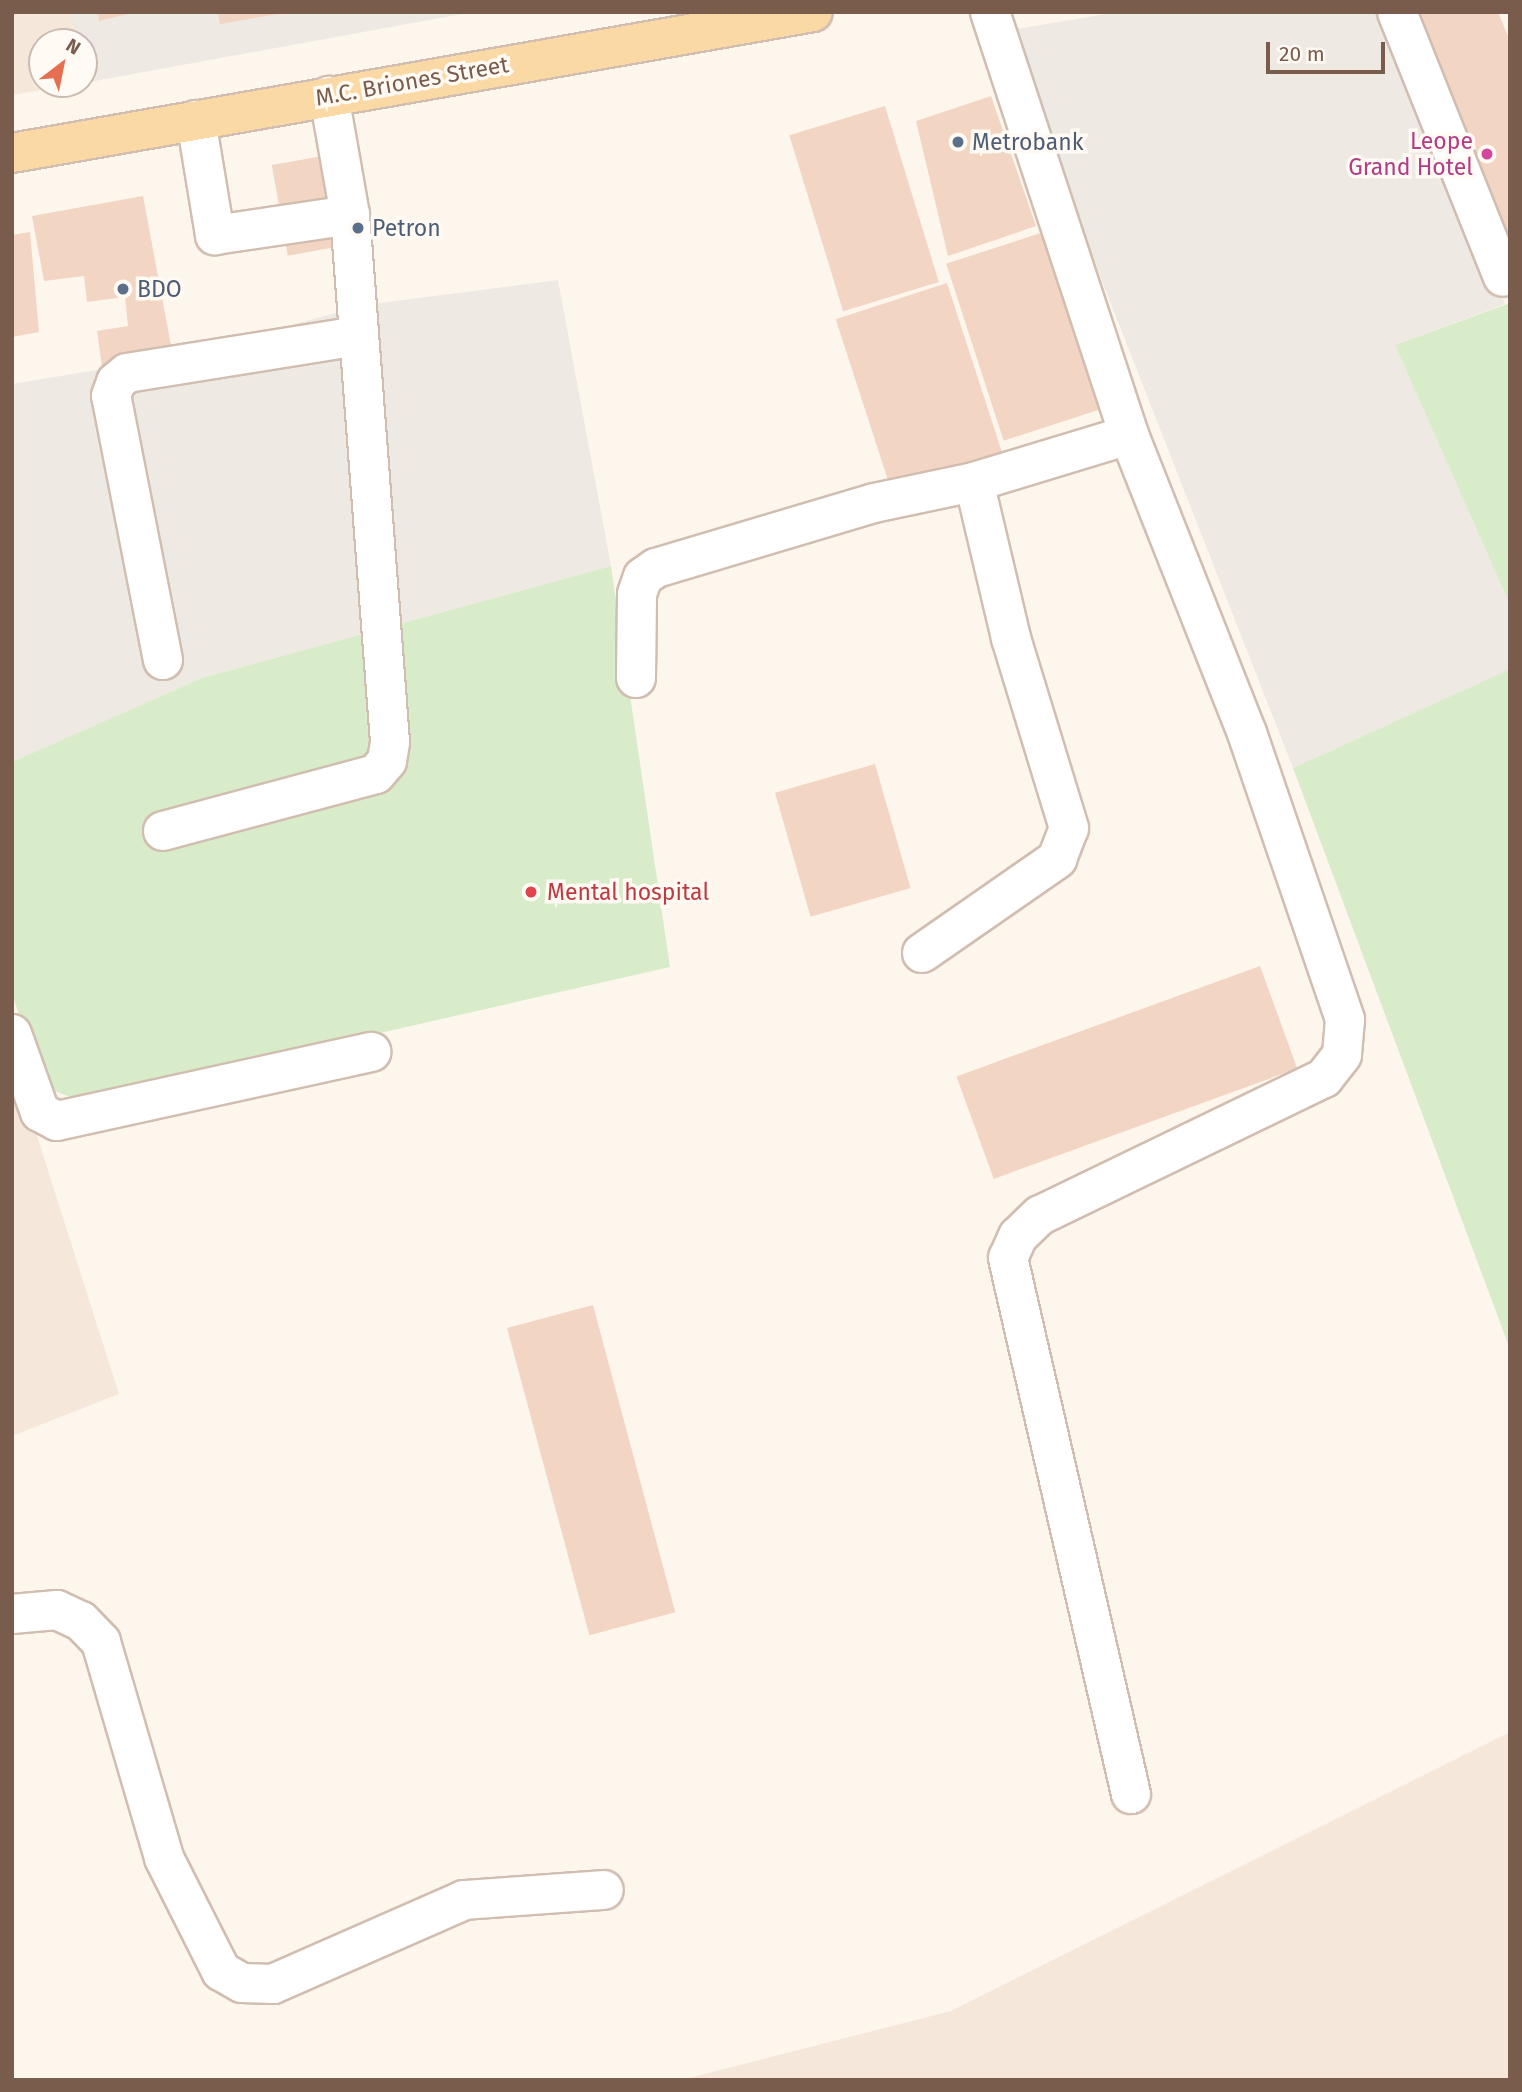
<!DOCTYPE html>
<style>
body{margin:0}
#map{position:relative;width:1522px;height:2092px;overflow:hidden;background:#fdf6ec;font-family:"Fira Sans",sans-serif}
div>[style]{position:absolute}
.residential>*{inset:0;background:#f5e8da}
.industrial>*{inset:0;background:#efe9e4}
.green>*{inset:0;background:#d8ecc9}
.building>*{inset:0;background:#f3d5c3;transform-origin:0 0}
.roads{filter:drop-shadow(2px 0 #d1beb0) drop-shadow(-2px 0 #d1beb0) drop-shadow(0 2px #d1beb0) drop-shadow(0 -2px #d1beb0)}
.minor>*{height:38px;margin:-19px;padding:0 19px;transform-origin:19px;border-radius:19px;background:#fff}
.major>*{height:38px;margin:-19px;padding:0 19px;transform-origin:19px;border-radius:19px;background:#fbd9a5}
.dots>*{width:19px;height:19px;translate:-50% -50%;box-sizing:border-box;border:4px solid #fffaf3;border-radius:50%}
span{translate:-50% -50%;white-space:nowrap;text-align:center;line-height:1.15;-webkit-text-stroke:7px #fffaf3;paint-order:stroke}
.street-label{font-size:23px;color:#7a5c4d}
.hotel-label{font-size:23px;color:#b23c85}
.right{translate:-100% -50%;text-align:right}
.service-label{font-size:23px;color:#4e5e75}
.left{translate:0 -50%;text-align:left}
.health-label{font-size:23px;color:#be3a42}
.frame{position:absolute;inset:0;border:14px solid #7a5c4d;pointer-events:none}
.north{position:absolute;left:28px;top:28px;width:70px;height:70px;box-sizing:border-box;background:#fffaf3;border:2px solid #cabbb1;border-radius:50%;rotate:32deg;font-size:19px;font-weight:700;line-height:28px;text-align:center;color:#7a5c4d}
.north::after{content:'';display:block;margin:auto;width:24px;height:32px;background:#e76f51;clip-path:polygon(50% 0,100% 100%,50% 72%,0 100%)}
.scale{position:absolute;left:1266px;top:42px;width:119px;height:32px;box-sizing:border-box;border:4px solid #7a5c4d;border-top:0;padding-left:9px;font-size:21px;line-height:24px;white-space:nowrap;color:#7a5c4d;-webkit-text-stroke:5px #fffaf3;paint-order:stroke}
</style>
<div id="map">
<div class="residential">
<div style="clip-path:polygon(12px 12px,71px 12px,76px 42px,42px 42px,42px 84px,78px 84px,12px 95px)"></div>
<div style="clip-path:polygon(12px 1057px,119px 1394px,12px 1436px)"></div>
<div style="clip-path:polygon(1510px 1732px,1510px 2080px,681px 2080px,951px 2011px)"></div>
</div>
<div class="industrial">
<div style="clip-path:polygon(71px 12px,473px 12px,84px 83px,84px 42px,76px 42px)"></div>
<div style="clip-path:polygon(1118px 12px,1387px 12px,1505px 304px,1395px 345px,1510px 605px,1510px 669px,1293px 768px,1004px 31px)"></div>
<div style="clip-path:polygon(558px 280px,611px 566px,202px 678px,12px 762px,12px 384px,176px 357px,364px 305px)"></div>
</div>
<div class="green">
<div style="clip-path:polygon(1510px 303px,1510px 605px,1395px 345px)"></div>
<div style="clip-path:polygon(611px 566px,670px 967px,81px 1101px,44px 1087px,12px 994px,12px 762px,202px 678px)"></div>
<div style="clip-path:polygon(1510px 669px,1510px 1349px,1293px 768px)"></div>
</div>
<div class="building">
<div style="clip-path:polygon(98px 12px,131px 12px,132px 13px,99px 21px)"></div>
<div style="clip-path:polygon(218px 12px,277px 12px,277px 14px,220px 24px)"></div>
<div style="clip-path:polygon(1408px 12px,1498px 12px,1510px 41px,1510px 267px)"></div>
<div style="clip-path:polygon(991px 96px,1036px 226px,948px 256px,916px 121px)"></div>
<div style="left:885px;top:106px;width:184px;height:100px;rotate:73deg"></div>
<div style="left:323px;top:156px;width:92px;height:52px;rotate:80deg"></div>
<div style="clip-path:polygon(143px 196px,173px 356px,102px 367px,97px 331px,128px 326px,125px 297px,87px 302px,84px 276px,44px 281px,32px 216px)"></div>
<div style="left:1047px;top:231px;width:186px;height:106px;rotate:72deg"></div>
<div style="clip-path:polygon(30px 232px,39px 332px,12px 337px,12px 235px)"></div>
<div style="left:947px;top:283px;width:178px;height:117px;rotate:72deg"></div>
<div style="left:875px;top:764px;width:129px;height:104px;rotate:74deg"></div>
<div style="left:1260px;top:966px;width:109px;height:323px;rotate:70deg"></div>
<div style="left:593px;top:1305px;width:318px;height:89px;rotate:75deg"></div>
</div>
<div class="roads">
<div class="minor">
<div style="left:990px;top:12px;width:445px;rotate:71.8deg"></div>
<div style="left:1129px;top:435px;width:321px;rotate:68.4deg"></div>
<div style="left:1247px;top:733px;width:303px;rotate:71.1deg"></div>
<div style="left:1345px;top:1020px;width:35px;rotate:95deg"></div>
<div style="left:1342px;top:1055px;width:29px;rotate:128deg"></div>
<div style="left:1324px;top:1078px;width:315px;rotate:154.2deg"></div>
<div style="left:1040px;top:1215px;width:30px;rotate:136deg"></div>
<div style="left:1018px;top:1236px;width:24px;rotate:114deg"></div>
<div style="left:1008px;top:1258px;width:550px;rotate:77.08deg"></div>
<div style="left:1397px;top:12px;width:285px;rotate:68.2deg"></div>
<div style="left:196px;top:120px;width:117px;rotate:80.6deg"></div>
<div style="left:215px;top:235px;width:136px;rotate:-8.4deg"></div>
<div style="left:163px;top:660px;width:269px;rotate:-101.1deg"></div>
<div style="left:111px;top:396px;width:15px;rotate:-70deg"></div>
<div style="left:116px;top:382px;width:14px;rotate:-39deg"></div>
<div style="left:127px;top:373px;width:234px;rotate:-9.1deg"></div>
<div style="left:636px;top:678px;width:84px;rotate:-89.3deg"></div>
<div style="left:637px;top:594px;width:18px;rotate:-71deg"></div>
<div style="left:643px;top:577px;width:16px;rotate:-35deg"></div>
<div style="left:656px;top:568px;width:227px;rotate:-16.6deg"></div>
<div style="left:874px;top:503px;width:102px;rotate:-11.9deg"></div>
<div style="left:163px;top:831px;width:220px;rotate:-15deg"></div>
<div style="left:376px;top:774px;width:17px;rotate:-50deg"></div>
<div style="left:387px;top:761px;width:19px;rotate:-81deg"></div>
<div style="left:390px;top:742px;width:529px;rotate:-94.34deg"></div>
<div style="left:350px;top:215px;width:121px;rotate:-100deg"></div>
<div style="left:922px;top:953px;width:165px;rotate:-34.8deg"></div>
<div style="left:1057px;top:859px;width:33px;rotate:-69deg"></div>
<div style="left:1069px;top:828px;width:199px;rotate:-107deg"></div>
<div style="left:1011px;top:638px;width:160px;rotate:-103.3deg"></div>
<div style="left:974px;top:482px;width:162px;rotate:-16.9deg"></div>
<div style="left:12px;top:1034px;width:83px;rotate:70.3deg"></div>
<div style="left:40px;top:1112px;width:19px;rotate:28deg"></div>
<div style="left:57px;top:1121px;width:322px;rotate:-12.4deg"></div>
<div style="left:12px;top:1614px;width:45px;rotate:-5.1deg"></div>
<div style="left:57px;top:1610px;width:26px;rotate:25deg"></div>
<div style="left:81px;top:1621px;width:29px;rotate:46deg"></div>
<div style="left:101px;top:1642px;width:225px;rotate:73.7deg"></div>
<div style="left:164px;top:1858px;width:127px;rotate:63.2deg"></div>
<div style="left:221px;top:1971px;width:24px;rotate:30deg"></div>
<div style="left:242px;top:1983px;width:31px;rotate:2deg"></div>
<div style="left:273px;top:1984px;width:209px;rotate:-23.7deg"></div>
<div style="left:464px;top:1900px;width:140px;rotate:-4.1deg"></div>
</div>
<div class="major">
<div style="left:12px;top:153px;width:813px;rotate:-9.98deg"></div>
</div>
</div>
<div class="dots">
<div style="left:958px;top:142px;background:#5c6f8a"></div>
<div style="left:1487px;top:154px;background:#d1479c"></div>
<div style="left:358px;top:228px;background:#5c6f8a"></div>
<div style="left:123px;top:289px;background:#5c6f8a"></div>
<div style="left:531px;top:892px;background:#e0444e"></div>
</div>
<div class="street-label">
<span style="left:412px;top:81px;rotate:-10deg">M.C. Briones Street</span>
</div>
<div class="hotel-label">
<span class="right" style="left:1473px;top:154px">Leope<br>Grand Hotel</span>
</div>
<div class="service-label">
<span class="left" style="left:972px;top:142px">Metrobank</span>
<span class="left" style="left:372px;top:228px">Petron</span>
<span class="left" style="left:137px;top:289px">BDO</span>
</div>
<div class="health-label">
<span class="left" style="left:547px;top:892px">Mental hospital</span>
</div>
<div class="frame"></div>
<div class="north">N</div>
<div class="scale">20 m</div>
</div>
